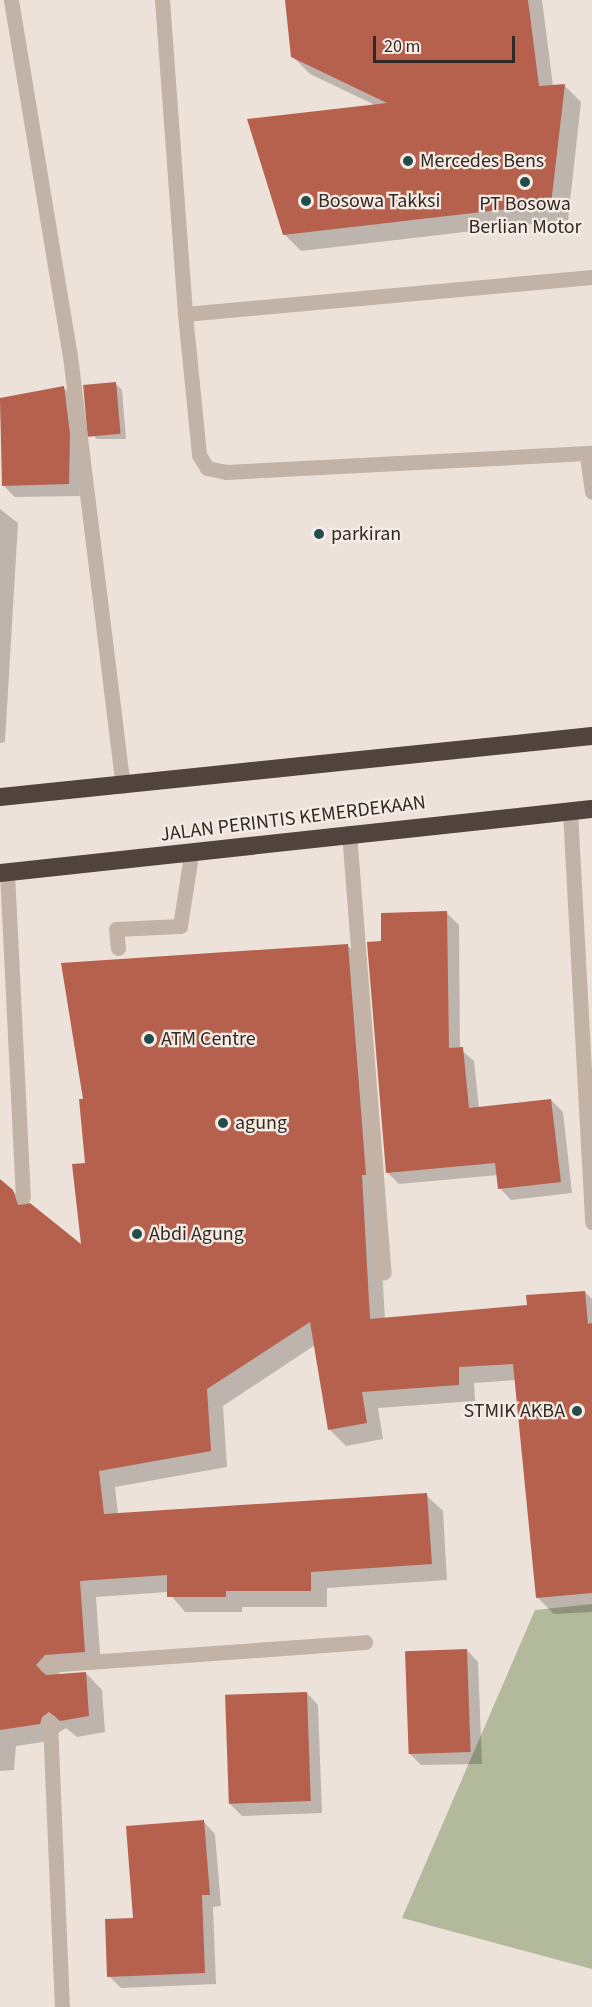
<!DOCTYPE html>
<style>
body{margin:0}
#map{position:relative;width:592px;height:2007px;overflow:hidden;background:#ede2d9;font-family:"Source Sans 3",sans-serif}
div>[style]{position:absolute}
.green>*{inset:0;background:#b2ba9b}
.shadow>*{inset:0;background:#0003}
.building>*{inset:0;background:#b6604e;transform-origin:0 0}
.lane>*{height:15px;margin:-7.5px;padding:0 7.5px;transform-origin:7.5px;border-radius:7.5px;background:#c3b2a6}
.highway>*{height:18px;margin:-9px;padding:0 9px;transform-origin:9px;border-radius:9px;background:#51433e}
.dots>*{width:16px;height:16px;translate:-50% -50%;box-sizing:border-box;border:3px solid #f6ece4;border-radius:50%}
span{translate:-50% -50%;white-space:nowrap;text-align:center;line-height:1.15;-webkit-text-stroke:4.5px #f6ece4;paint-order:stroke}
.poi-label{font-size:20px;color:#312926}
.left{translate:0 -50%;text-align:left}
.right{translate:-100% -50%;text-align:right}
.street-label{font-size:20px;color:#312926}
.scale{position:absolute;left:373px;top:36px;width:142px;height:27px;box-sizing:border-box;border:3px solid #312926;border-top:0;padding-left:8px;font-size:18px;line-height:21px;white-space:nowrap;color:#312926;-webkit-text-stroke:4px #f6ece4;paint-order:stroke}
</style>
<div id="map">
<div class="green">
<div style="clip-path:polygon(592px 1604px,592px 1969px,402px 1918px,535px 1610px)"></div>
</div>
<div class="shadow">
<div style="clip-path:polygon(287px 0,542px 0,553px 86px,564px 85px,581px 102px,568px 220px,301px 251px,284px 234px,377px 106px,310px 74px,293px 57px)"></div>
<div style="clip-path:polygon(116px 384px,122px 390px,126px 439px,97px 439px,91px 433px)"></div>
<div style="clip-path:polygon(63px 387px,75px 399px,80px 496px,15px 497px,3px 485px,0 399px)"></div>
<div style="clip-path:polygon(0 509px,18px 523px,5px 742px,0 743px)"></div>
<div style="clip-path:polygon(447px 913px,459px 925px,460px 1049px,474px 1061px,479px 1108px,551px 1100px,563px 1112px,572px 1193px,511px 1200px,500px 1188px,498px 1175px,399px 1184px,387px 1172px,383px 943px)"></div>
<div style="clip-path:polygon(347px 945px,364px 962px,385px 1319px,528px 1307px,585px 1292px,592px 1299px,592px 1612px,554px 1614px,538px 1598px,516px 1380px,474px 1383px,475px 1401px,378px 1408px,383px 1439px,346px 1446px,329px 1429px,315px 1345px,223px 1406px,227px 1467px,115px 1487px,118px 1514px,426px 1495px,443px 1511px,447px 1580px,327px 1588px,327px 1607px,242px 1607px,242px 1612px,185px 1612px,168px 1592px,96px 1597px,101px 1668px,61px 1671px,58px 1675px,86px 1673px,102px 1690px,105px 1732px,77px 1737px,66px 1728px,58px 1733px,56px 1740px,16px 1746px,14px 1770px,0 1771px,0 1185px,9px 1188px,82px 1248px,86px 1164px)"></div>
<div style="clip-path:polygon(467px 1650px,478px 1662px,482px 1764px,421px 1765px,409px 1753px)"></div>
<div style="clip-path:polygon(307px 1693px,318px 1705px,322px 1813px,242px 1816px,230px 1804px)"></div>
<div style="clip-path:polygon(204px 1822px,215px 1834px,221px 1906px,213px 1907px,216px 1984px,121px 1988px,109px 1976px,135px 1919px)"></div>
</div>
<div class="building">
<div style="clip-path:polygon(285px 0,528px 0,539px 86px,565px 84px,551px 204px,283px 235px,247px 119px,387px 103px,291px 57px)"></div>
<div style="left:116px;top:382px;width:52px;height:33px;rotate:85deg"></div>
<div style="clip-path:polygon(64px 386px,70px 434px,69px 484px,2px 486px,0 398px)"></div>
<div style="clip-path:polygon(447px 911px,449px 1048px,463px 1047px,469px 1108px,551px 1099px,561px 1182px,498px 1189px,495px 1163px,386px 1173px,367px 942px,381px 941px,381px 913px)"></div>
<div style="clip-path:polygon(348px 944px,366px 1175px,362px 1175px,370px 1319px,527px 1305px,526px 1295px,585px 1291px,588px 1324px,592px 1323px,592px 1593px,536px 1598px,513px 1364px,459px 1367px,459px 1385px,362px 1392px,367px 1423px,328px 1430px,310px 1322px,207px 1389px,211px 1451px,99px 1471px,104px 1514px,427px 1493px,432px 1564px,311px 1572px,311px 1591px,226px 1591px,226px 1597px,167px 1597px,167px 1575px,80px 1581px,85px 1652px,45px 1655px,36px 1665px,46px 1675px,86px 1672px,89px 1716px,60px 1721px,49px 1712px,42px 1717px,40px 1724px,0 1730px,0 1179px,13px 1190px,18px 1205px,30px 1203px,81px 1244px,72px 1164px,85px 1163px,79px 1099px,83px 1099px,61px 963px)"></div>
<div style="left:467px;top:1649px;width:103px;height:62px;rotate:88deg"></div>
<div style="left:307px;top:1692px;width:109px;height:82px;rotate:88deg"></div>
<div style="clip-path:polygon(204px 1820px,210px 1895px,202px 1895px,205px 1973px,107px 1977px,105px 1919px,133px 1918px,126px 1826px)"></div>
</div>
<div class="lane">
<div style="left:11px;top:0;width:361px;rotate:80.6deg"></div>
<div style="left:70px;top:356px;width:433px;rotate:83deg"></div>
<div style="left:162px;top:0;width:315px;rotate:85.8deg"></div>
<div style="left:185px;top:314px;width:142px;rotate:84.3deg"></div>
<div style="left:199px;top:455px;width:15px;rotate:58deg"></div>
<div style="left:207px;top:468px;width:19px;rotate:12deg"></div>
<div style="left:226px;top:472px;width:366px;rotate:-3deg"></div>
<div style="left:185px;top:314px;width:409px;rotate:-5.2deg"></div>
<div style="left:587px;top:456px;width:36px;rotate:82deg"></div>
<div style="left:570px;top:812px;width:411px;rotate:86.9deg"></div>
<div style="left:349px;top:833px;width:441px;rotate:85.5deg"></div>
<div style="left:7px;top:872px;width:325px;rotate:87.2deg"></div>
<div style="left:118px;top:948px;width:19px;rotate:-96deg"></div>
<div style="left:116px;top:929px;width:64px;rotate:-2.7deg"></div>
<div style="left:180px;top:926px;width:72px;rotate:-81.2deg"></div>
<div style="left:46px;top:1665px;width:320px;rotate:-4.1deg"></div>
<div style="left:50px;top:1722px;width:285px;rotate:87.6deg"></div>
</div>
<div class="highway">
<div style="left:0;top:797px;width:595px;rotate:-5.88deg"></div>
<div style="left:0;top:873px;width:595px;rotate:-6.17deg"></div>
</div>
<div class="dots">
<div style="left:408px;top:161px;background:#214d4d"></div>
<div style="left:525px;top:182px;background:#214d4d"></div>
<div style="left:306px;top:201px;background:#214d4d"></div>
<div style="left:319px;top:534px;background:#214d4d"></div>
<div style="left:149px;top:1039px;background:#214d4d"></div>
<div style="left:223px;top:1123px;background:#214d4d"></div>
<div style="left:137px;top:1234px;background:#214d4d"></div>
<div style="left:577px;top:1411px;background:#214d4d"></div>
</div>
<div class="poi-label">
<span class="left" style="left:420px;top:161px">Mercedes Bens</span>
<span class="left" style="left:318px;top:201px">Bosowa Takksi</span>
<span style="left:525px;top:216px">PT Bosowa<br>Berlian Motor</span>
<span class="left" style="left:331px;top:534px">parkiran</span>
<span class="left" style="left:161px;top:1039px">ATM Centre</span>
<span class="left" style="left:235px;top:1123px">agung</span>
<span class="left" style="left:149px;top:1234px">Abdi Agung</span>
<span class="right" style="left:565px;top:1411px">STMIK AKBA</span>
</div>
<div class="street-label">
<span style="left:293px;top:819px;rotate:-7deg">JALAN PERINTIS KEMERDEKAAN</span>
</div>
<div class="scale">20 m</div>
</div>
